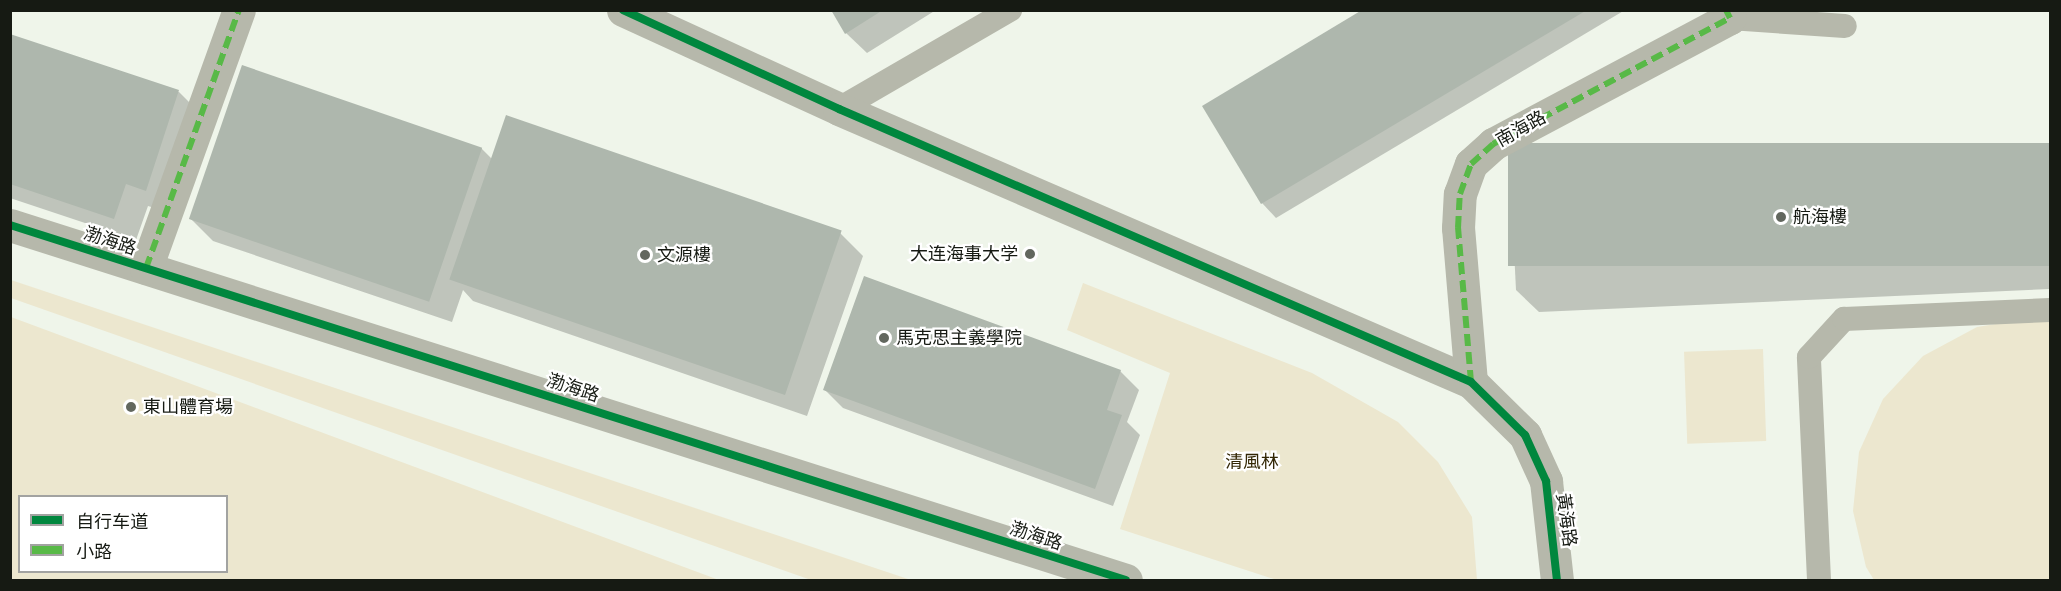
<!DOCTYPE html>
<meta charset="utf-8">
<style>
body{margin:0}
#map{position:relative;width:2061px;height:591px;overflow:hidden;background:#eff5ea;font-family:"DM Sans","Noto Sans SC",sans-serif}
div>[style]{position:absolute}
.green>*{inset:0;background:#ece7cf;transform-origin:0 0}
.shadow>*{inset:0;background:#0003}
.building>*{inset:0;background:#aeb7ad;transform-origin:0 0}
.lane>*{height:24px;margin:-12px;padding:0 12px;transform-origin:12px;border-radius:12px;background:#b6b8ab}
.street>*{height:33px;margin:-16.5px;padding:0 16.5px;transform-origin:16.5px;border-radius:16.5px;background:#b6b8ab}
.quiet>*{height:6px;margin-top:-3px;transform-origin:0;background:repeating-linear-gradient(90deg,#58b947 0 12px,transparent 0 18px)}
.cycleway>*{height:8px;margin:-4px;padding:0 4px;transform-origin:4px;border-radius:4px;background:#00873e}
.dots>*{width:16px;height:16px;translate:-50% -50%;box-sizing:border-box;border:3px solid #fff;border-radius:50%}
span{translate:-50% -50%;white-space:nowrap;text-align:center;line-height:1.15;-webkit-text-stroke:4.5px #fff;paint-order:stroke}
.street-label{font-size:18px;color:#161a13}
.poi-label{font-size:18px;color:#161a13}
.left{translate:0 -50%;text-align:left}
.right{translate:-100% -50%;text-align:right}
.park-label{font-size:18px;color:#332705}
.frame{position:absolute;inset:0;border:12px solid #161a13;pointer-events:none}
.legend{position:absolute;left:18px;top:495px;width:210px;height:78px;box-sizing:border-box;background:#fff;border:2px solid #a2a3a1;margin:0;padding:8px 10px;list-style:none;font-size:18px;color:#161a13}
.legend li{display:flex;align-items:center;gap:12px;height:30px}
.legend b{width:30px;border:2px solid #a2a3a1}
</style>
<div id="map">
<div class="green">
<div style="clip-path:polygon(11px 280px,911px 580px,811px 580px,11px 298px)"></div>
<div style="clip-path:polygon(1083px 283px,1312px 373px,1398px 422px,1438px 462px,1472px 517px,1477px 580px,1277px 580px,1120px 529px,1170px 373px,1067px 330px)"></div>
<div style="clip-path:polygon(evenodd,10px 317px,11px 317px,719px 580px,11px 580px,10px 317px,226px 496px,226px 572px,20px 572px,20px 496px,226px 496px)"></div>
<div style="clip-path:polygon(2038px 317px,2050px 319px,2050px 580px,1874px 580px,1866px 567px,1853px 511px,1859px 452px,1883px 399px,1923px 356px,1977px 327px)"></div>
<div style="left:1763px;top:349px;width:92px;height:79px;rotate:88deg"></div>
</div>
<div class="shadow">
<div style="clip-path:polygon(832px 10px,936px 10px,867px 53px,846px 33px)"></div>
<div style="clip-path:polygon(1365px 10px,1625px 10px,1276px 218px,1262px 203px)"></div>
<div style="clip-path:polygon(10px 36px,179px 92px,201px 114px,168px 212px,148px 206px,136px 240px,10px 198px)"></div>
<div style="clip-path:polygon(507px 117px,840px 233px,863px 256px,807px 416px,473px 301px,463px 290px,452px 322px,213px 241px,191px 219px,481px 148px,492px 159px)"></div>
<div style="clip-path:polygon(2050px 145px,2050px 289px,1539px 312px,1516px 290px,1510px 170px)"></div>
<div style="clip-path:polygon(865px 278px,1120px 371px,1139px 390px,1127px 422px,1140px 435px,1113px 506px,843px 408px,824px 389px)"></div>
</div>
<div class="building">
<div style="clip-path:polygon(831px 10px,883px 10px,845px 34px)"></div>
<div style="clip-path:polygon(1362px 10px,1587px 10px,1261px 204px,1202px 106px)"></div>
<div style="clip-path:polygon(10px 34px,179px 90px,146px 191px,126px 184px,114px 219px,10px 184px)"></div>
<div style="left:242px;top:65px;width:254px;height:163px;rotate:19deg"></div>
<div style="left:506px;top:115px;width:355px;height:174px;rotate:19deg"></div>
<div style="left:2050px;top:143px;width:123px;height:542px;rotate:90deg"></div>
<div style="clip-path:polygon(864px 276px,1121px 370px,1107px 410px,1122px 415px,1095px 489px,823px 390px)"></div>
</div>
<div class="lane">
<div style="left:1730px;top:18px;width:115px;rotate:4deg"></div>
<div style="left:839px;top:109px;width:198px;rotate:-30.1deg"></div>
<div style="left:1819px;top:580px;width:223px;rotate:-92.6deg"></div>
<div style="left:1809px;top:357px;width:52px;rotate:-47.4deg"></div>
<div style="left:1844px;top:319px;width:206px;rotate:-2.5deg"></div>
</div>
<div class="street">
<div style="left:623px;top:10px;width:238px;rotate:24.6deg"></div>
<div style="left:839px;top:109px;width:688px;rotate:23.36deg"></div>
<div style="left:1471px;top:382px;width:76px;rotate:44.5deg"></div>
<div style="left:1525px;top:435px;width:51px;rotate:65.5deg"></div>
<div style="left:1546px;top:481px;width:100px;rotate:83.7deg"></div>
<div style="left:10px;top:225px;width:1171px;rotate:17.65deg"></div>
<div style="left:146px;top:268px;width:274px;rotate:-70.2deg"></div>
<div style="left:1471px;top:382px;width:155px;rotate:-94.8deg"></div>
<div style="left:1458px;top:228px;width:34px;rotate:-87deg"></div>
<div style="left:1460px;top:194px;width:32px;rotate:-70deg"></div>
<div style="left:1471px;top:164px;width:30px;rotate:-42deg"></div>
<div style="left:1493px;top:144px;width:268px;rotate:-28deg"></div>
<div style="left:1730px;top:18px;width:9px;rotate:-117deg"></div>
</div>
<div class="quiet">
<div style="left:146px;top:268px;width:274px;rotate:-70.2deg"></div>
<div style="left:1471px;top:382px;width:155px;rotate:-94.8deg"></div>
<div style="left:1458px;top:228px;width:34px;rotate:-87deg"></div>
<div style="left:1460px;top:194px;width:32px;rotate:-70deg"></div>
<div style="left:1471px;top:164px;width:30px;rotate:-42deg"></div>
<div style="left:1493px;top:144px;width:268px;rotate:-28deg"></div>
<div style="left:1730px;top:18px;width:9px;rotate:-117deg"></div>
</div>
<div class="cycleway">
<div style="left:623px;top:10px;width:238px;rotate:24.6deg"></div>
<div style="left:839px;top:109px;width:688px;rotate:23.36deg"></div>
<div style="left:1471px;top:382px;width:76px;rotate:44.5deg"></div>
<div style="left:1525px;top:435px;width:51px;rotate:65.5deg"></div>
<div style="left:1546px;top:481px;width:100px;rotate:83.7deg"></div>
<div style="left:10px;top:225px;width:1171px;rotate:17.65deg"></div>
</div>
<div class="dots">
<div style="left:1781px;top:217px;background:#62675e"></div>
<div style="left:1030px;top:254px;background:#62675e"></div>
<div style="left:645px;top:255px;background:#62675e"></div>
<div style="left:884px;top:338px;background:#62675e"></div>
<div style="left:131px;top:407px;background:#62675e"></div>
</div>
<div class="street-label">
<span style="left:1521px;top:129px;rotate:-29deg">南海路</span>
<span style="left:110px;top:241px;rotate:18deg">渤海路</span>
<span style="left:573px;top:388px;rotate:18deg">渤海路</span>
<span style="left:1566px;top:520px;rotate:82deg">黃海路</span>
<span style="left:1036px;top:536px;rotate:18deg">渤海路</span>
</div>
<div class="poi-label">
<span class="left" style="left:1793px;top:217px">航海樓</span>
<span class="right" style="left:1018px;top:254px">大连海事大学</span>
<span class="left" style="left:657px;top:255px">文源樓</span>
<span class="left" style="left:896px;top:338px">馬克思主義學院</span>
<span class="left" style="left:143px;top:407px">東山體育場</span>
</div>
<div class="park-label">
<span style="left:1252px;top:462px">清風林</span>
</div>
<div class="frame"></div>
<ul class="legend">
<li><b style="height:8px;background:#00873e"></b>自行车道</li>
<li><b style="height:8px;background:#58b947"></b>小路</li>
</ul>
</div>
